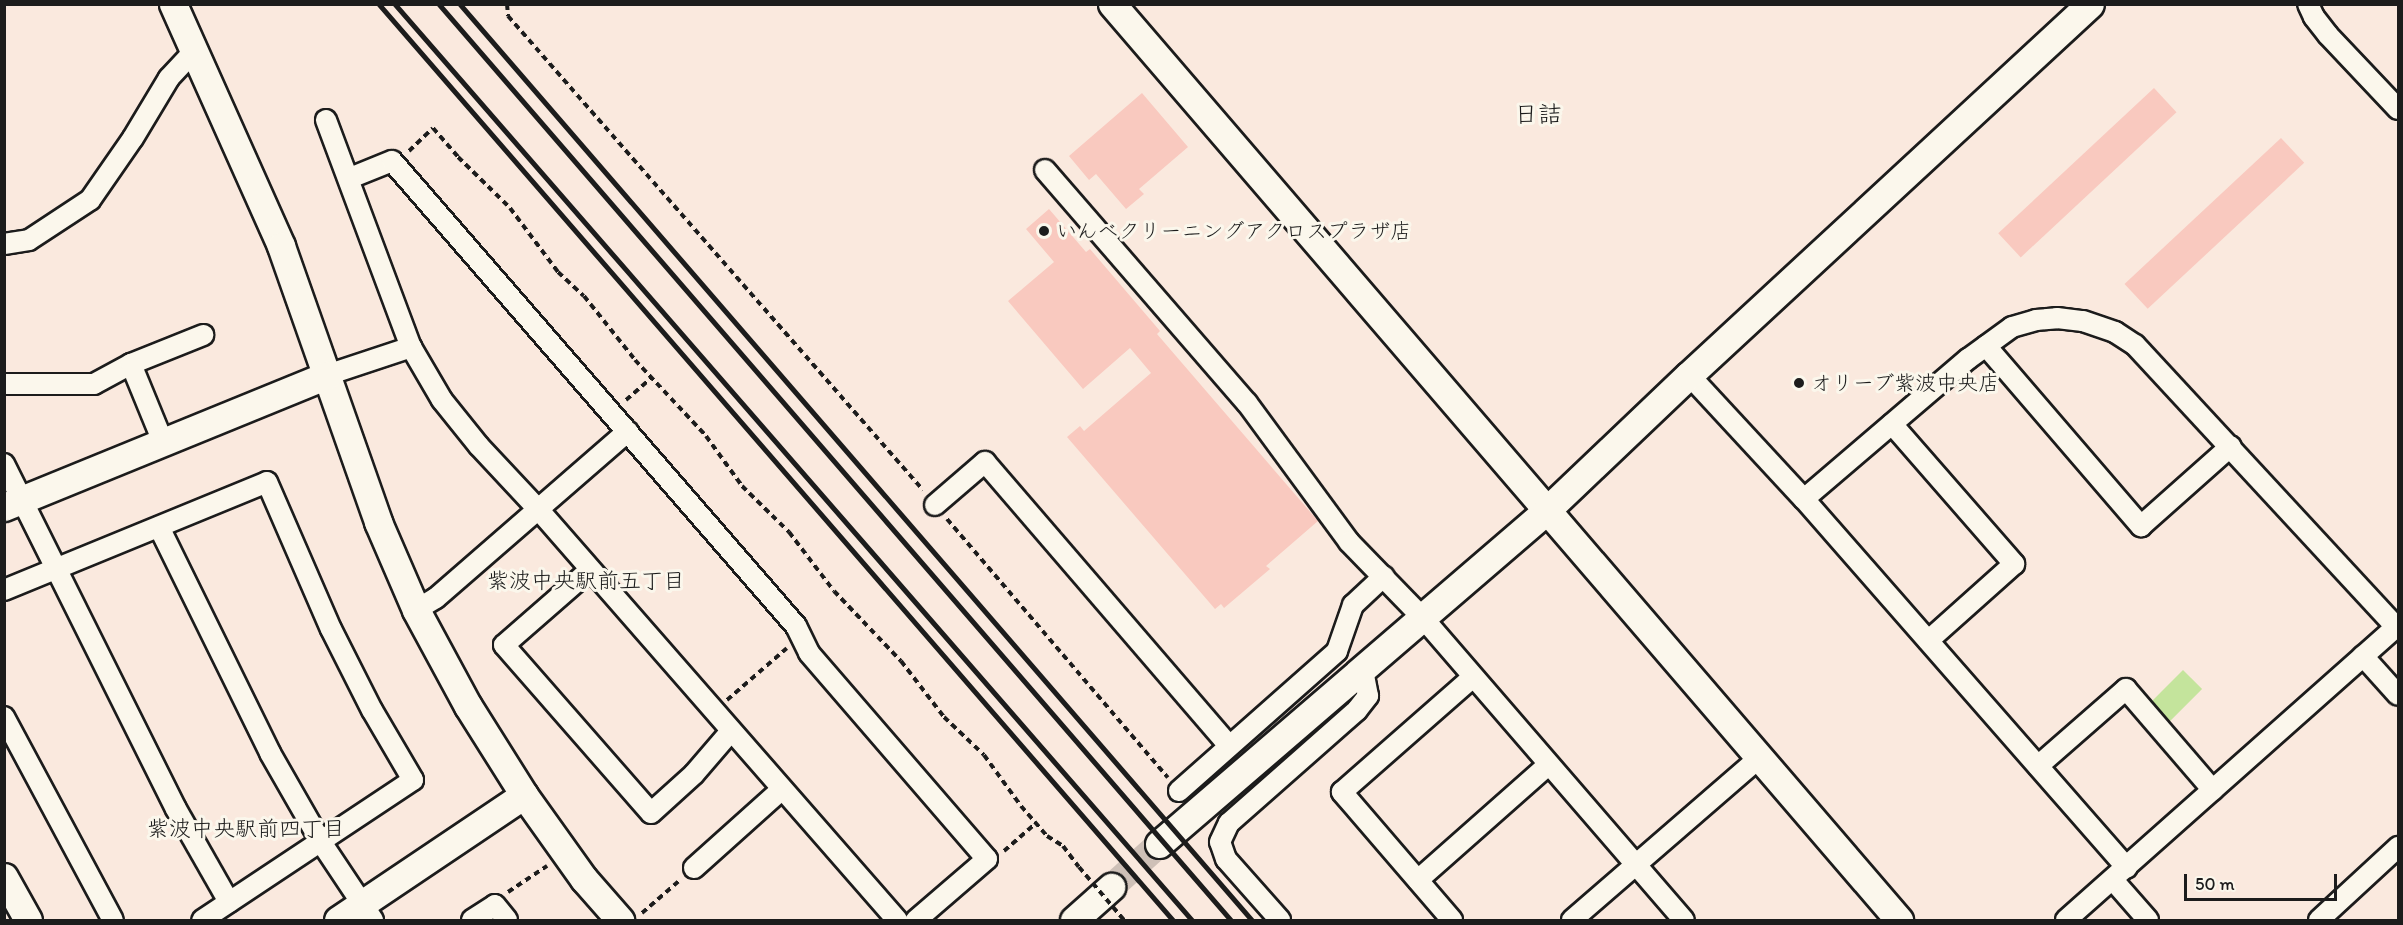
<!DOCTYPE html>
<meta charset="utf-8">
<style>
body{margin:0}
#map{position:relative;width:2403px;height:925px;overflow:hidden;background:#fae9de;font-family:Itim,"Klee One",sans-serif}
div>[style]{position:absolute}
.green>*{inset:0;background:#c4e49c;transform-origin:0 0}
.building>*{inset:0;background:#f9c9bf;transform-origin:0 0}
.secondary-tunnel>*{height:27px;margin-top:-13.5px;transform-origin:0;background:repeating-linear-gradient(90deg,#cec0b7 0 27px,transparent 0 41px)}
.path>*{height:4px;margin-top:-2px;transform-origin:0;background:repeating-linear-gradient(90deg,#1c1c1c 0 6px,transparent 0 10.5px)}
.roads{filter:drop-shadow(2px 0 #1c1c1c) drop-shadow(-2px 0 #1c1c1c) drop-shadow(0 2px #1c1c1c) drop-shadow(0 -2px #1c1c1c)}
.street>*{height:20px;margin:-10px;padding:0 10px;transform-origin:10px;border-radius:10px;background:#fbf7ec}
.secondary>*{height:27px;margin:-13.5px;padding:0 13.5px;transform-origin:13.5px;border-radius:13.5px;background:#fbf7ec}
.rail>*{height:4.5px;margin:-2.25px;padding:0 2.25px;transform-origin:2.25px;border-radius:2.25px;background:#1c1c1c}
.path-bridge>*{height:4px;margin-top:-2px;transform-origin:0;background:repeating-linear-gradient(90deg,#1c1c1c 0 6px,transparent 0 10.5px)}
.dots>*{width:16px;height:16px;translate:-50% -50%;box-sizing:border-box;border:3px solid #fbf7ec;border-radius:50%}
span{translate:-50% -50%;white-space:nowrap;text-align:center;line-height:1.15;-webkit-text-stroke:6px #fbf7ec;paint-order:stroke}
.poi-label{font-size:21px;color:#1c1c1c}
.left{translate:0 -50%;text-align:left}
.neighbourhood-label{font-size:22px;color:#1c1c1c}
.quarter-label{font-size:24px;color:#1c1c1c}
.frame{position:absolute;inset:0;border:6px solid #1c1c1c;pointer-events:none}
.scale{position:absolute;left:2184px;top:874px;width:153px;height:27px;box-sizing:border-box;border:3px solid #1c1c1c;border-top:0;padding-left:8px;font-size:18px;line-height:21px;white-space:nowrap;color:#1c1c1c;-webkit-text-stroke:4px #fbf7ec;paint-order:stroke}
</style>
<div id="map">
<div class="green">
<div style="left:2183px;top:670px;width:27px;height:48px;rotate:45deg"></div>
</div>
<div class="building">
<div style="left:2154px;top:88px;width:33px;height:213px;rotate:47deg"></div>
<div style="clip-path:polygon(1142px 93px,1188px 147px,1139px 189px,1144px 194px,1126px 209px,1096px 174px,1089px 180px,1069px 156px)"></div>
<div style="left:2281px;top:138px;width:34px;height:214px;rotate:47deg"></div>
<div style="clip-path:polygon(1049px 209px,1086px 252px,1090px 249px,1160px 331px,1157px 334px,1318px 521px,1266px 566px,1270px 569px,1224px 608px,1221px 604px,1215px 609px,1067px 437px,1080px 426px,1084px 431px,1151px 373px,1130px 348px,1083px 389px,1008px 301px,1054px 262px,1026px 229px)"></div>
</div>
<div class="secondary-tunnel">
<div style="left:1111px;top:887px;width:64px;rotate:-41.9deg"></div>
</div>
<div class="path">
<div style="left:507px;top:4px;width:12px;rotate:85deg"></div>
<div style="left:508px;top:16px;width:630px;rotate:48.8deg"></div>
<div style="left:409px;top:151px;width:33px;rotate:-44deg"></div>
<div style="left:433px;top:128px;width:38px;rotate:49deg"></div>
<div style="left:458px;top:157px;width:73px;rotate:44.4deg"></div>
<div style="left:510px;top:208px;width:80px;rotate:53.1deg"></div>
<div style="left:558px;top:272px;width:35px;rotate:43deg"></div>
<div style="left:584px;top:296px;width:82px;rotate:51.4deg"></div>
<div style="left:635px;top:360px;width:104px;rotate:46.9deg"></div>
<div style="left:706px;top:436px;width:62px;rotate:54.2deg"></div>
<div style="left:742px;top:486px;width:66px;rotate:44.4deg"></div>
<div style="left:789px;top:532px;width:74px;rotate:52.7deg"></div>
<div style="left:834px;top:591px;width:97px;rotate:46.3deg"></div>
<div style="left:901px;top:661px;width:71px;rotate:52.5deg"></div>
<div style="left:944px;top:717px;width:55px;rotate:43.5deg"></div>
<div style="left:984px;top:755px;width:63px;rotate:54deg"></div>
<div style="left:1021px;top:806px;width:40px;rotate:49deg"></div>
<div style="left:1047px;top:836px;width:19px;rotate:32deg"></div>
<div style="left:1063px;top:846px;width:26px;rotate:53deg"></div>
<div style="left:626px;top:400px;width:33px;rotate:-41deg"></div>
<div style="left:947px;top:519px;width:340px;rotate:49.5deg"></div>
<div style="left:727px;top:700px;width:79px;rotate:-40.9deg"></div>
<div style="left:1004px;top:851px;width:43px;rotate:-41.2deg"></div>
<div style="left:508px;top:892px;width:47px;rotate:-33.7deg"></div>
<div style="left:642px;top:913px;width:50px;rotate:-41deg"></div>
</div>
<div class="roads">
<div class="street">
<div style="left:2308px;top:4px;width:14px;rotate:65deg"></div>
<div style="left:2314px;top:17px;width:23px;rotate:52deg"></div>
<div style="left:2328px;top:35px;width:102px;rotate:46.6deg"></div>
<div style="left:326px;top:120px;width:242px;rotate:69.5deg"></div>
<div style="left:1045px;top:170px;width:308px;rotate:49.1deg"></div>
<div style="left:1247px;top:403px;width:172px;rotate:53.7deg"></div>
<div style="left:1349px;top:542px;width:106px;rotate:45.8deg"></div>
<div style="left:1423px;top:618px;width:399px;rotate:49.2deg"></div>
<div style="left:350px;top:178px;width:45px;rotate:-22deg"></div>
<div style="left:392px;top:161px;width:616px;rotate:49.02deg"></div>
<div style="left:796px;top:626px;width:30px;rotate:64deg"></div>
<div style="left:809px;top:653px;width:272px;rotate:49.2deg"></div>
<div style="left:987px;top:859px;width:94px;rotate:139.3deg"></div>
<div style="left:4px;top:244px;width:25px;rotate:-9deg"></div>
<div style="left:29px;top:240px;width:73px;rotate:-33.3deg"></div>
<div style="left:90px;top:200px;width:75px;rotate:-55.3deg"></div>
<div style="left:133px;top:138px;width:70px;rotate:-59deg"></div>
<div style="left:169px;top:78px;width:38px;rotate:-47deg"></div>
<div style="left:1986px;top:346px;width:238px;rotate:49.3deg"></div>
<div style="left:2141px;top:526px;width:120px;rotate:-41.6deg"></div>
<div style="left:131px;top:364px;width:78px;rotate:-21.9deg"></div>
<div style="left:327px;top:375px;width:89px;rotate:-18.4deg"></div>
<div style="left:411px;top:347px;width:61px;rotate:59.7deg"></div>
<div style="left:442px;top:400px;width:59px;rotate:51.2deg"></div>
<div style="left:479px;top:446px;width:86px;rotate:46.9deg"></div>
<div style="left:538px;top:509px;width:546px;rotate:48.86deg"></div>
<div style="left:1689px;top:375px;width:169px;rotate:47.2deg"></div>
<div style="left:1804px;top:499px;width:490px;rotate:48.8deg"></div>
<div style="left:4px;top:384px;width:90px"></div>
<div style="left:94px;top:384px;width:42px;rotate:-28.4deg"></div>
<div style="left:131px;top:364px;width:84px;rotate:67.7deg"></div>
<div style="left:1892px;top:424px;width:186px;rotate:48.9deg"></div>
<div style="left:2014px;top:564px;width:115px;rotate:138.2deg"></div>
<div style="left:4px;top:464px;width:385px;rotate:63.5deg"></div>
<div style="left:176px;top:809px;width:107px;rotate:60.3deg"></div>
<div style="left:1804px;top:499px;width:216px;rotate:-40.5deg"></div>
<div style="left:1968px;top:359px;width:54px;rotate:-36deg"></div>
<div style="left:2012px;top:327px;width:25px;rotate:-16deg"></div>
<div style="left:2036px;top:320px;width:21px;rotate:-5deg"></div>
<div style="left:2057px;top:318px;width:26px;rotate:7deg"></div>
<div style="left:2083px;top:321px;width:34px;rotate:19deg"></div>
<div style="left:2115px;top:332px;width:24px;rotate:33deg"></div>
<div style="left:2135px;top:345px;width:384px;rotate:47.2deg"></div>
<div style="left:935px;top:505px;width:66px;rotate:-40.7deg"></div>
<div style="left:985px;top:462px;width:374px;rotate:49.3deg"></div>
<div style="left:159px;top:527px;width:252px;rotate:63.8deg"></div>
<div style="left:270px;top:753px;width:103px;rotate:60.2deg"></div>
<div style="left:321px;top:842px;width:94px;rotate:56.3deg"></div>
<div style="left:590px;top:570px;width:114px;rotate:138.9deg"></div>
<div style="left:504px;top:645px;width:223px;rotate:48.8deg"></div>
<div style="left:651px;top:813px;width:58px;rotate:-42.2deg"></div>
<div style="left:694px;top:774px;width:57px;rotate:-49.3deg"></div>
<div style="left:4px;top:590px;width:284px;rotate:-22.3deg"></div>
<div style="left:267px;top:482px;width:160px;rotate:66.5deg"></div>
<div style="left:331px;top:629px;width:91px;rotate:63.2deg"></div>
<div style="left:372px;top:710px;width:81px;rotate:59.6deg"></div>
<div style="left:413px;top:780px;width:253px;rotate:146.4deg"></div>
<div style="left:416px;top:610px;width:23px;rotate:-31deg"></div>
<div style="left:436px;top:598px;width:254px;rotate:-41deg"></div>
<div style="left:2363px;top:656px;width:52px;rotate:48.1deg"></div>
<div style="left:4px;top:717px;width:230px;rotate:61.8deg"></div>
<div style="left:2038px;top:766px;width:117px;rotate:-41.2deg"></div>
<div style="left:2126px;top:689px;width:133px;rotate:49.3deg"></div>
<div style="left:1179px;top:791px;width:211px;rotate:-41.5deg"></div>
<div style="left:1337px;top:651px;width:49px;rotate:-70.8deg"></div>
<div style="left:1353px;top:605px;width:42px;rotate:-43.1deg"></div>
<div style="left:694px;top:868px;width:118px;rotate:-41.9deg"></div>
<div style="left:1418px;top:880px;width:174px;rotate:-41.5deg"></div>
<div style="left:2113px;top:880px;width:53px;rotate:48.8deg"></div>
<div style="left:472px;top:920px;width:27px;rotate:-33deg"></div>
<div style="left:495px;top:905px;width:19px;rotate:51deg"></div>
<div style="left:1280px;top:920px;width:81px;rotate:-131.5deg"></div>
<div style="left:1226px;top:859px;width:18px;rotate:-109deg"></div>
<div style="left:1220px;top:842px;width:21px;rotate:-65deg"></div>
<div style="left:1229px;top:823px;width:171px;rotate:-41.4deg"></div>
<div style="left:1357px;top:710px;width:18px;rotate:-52deg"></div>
<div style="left:1368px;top:696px;width:25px;rotate:-101deg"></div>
<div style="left:1452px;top:920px;width:169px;rotate:-130.7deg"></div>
<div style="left:1342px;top:792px;width:174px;rotate:-41.3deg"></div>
<div style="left:1572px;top:920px;width:247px;rotate:-40.9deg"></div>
<div style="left:2066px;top:920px;width:444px;rotate:-41.6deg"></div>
<div style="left:2319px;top:920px;width:108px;rotate:-42.7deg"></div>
</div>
<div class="secondary">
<div style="left:173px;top:4px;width:265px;rotate:65.9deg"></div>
<div style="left:281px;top:246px;width:293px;rotate:70.6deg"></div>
<div style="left:378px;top:522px;width:96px;rotate:66.6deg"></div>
<div style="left:416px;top:610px;width:109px;rotate:61.6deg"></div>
<div style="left:468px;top:706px;width:105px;rotate:57.8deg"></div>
<div style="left:524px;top:795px;width:103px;rotate:54.5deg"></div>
<div style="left:584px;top:879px;width:55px;rotate:48.7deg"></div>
<div style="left:1112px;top:4px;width:1208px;rotate:49.33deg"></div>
<div style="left:4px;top:507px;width:349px;rotate:-22.2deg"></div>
<div style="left:1159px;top:844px;width:511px;rotate:-40.71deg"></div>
<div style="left:1546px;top:511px;width:197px;rotate:-43.6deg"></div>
<div style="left:1689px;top:375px;width:546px;rotate:-42.77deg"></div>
<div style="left:4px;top:877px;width:49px;rotate:60.8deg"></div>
<div style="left:338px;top:920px;width:224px;rotate:-33.9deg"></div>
<div style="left:1074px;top:920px;width:50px;rotate:-41.7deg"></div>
</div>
</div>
<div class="rail">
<div style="left:379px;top:4px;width:1212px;rotate:49.08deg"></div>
<div style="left:395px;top:4px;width:1214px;rotate:48.97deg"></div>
<div style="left:439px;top:4px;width:1211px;rotate:49.15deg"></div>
<div style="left:460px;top:4px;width:1211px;rotate:49.15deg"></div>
</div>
<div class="path-bridge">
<div style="left:1079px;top:867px;width:70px;rotate:49.7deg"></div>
</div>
<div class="dots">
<div style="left:1044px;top:231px;background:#1c1c1c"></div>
<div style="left:1799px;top:383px;background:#1c1c1c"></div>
</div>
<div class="poi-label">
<span class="left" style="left:1056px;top:231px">いんべクリーニングアクロスプラザ店</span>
<span class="left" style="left:1811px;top:383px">オリーブ紫波中央店</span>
</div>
<div class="neighbourhood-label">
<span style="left:586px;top:581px">紫波中央駅前五丁目</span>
<span style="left:246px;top:829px">紫波中央駅前四丁目</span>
</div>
<div class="quarter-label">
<span style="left:1538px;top:114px">日詰</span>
</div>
<div class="frame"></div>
<div class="scale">50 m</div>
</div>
